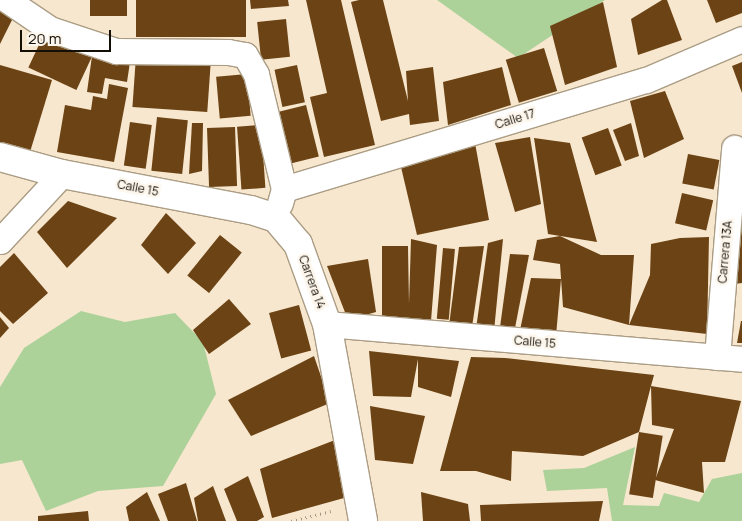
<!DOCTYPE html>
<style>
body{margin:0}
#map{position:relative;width:742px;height:521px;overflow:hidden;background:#f7e7ce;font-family:Manrope,sans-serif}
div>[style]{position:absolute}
.green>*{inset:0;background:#acd29a}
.building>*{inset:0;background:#6c4314;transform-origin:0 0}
.path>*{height:3px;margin-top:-1.5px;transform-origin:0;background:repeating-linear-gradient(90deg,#a19583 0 1px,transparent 0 5px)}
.roads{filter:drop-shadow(1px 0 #ab9d85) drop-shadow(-1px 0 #ab9d85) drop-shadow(0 1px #ab9d85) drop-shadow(0 -1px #ab9d85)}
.minor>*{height:25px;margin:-12.5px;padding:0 12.5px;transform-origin:12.5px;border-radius:12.5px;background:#fff}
.tertiary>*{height:28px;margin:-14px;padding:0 14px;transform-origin:14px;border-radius:14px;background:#fff}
span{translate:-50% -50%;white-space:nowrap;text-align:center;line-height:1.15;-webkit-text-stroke:5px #fcf6ec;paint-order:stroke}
.street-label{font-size:12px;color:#130e06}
.scale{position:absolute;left:20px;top:30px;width:91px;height:22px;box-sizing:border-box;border:2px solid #130e06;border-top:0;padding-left:6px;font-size:15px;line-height:18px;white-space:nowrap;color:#130e06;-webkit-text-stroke:4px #fcf6ec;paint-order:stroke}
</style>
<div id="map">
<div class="green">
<div style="clip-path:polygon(437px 0,605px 0,518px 58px)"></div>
<div style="clip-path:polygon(81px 311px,125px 322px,175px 313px,203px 342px,216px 394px,163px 486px,98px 491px,46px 511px,22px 460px,0 464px,0 387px,24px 348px)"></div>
<div style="clip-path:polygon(635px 447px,623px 505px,659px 506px,664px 493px,699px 502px,712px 479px,742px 473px,742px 521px,612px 521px,607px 488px,547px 491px,543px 470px,584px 468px)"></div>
</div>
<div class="building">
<div style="left:90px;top:0;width:37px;height:16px"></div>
<div style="left:136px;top:0;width:110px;height:37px"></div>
<div style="clip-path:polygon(250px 0,288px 0,289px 6px,251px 9px)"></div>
<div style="clip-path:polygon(306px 0,341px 0,375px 145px,324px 157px,310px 97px,327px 93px)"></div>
<div style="clip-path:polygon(359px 0,383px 0,408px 101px,406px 71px,433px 67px,439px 121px,410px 125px,409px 114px,381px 121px,351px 2px)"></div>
<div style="clip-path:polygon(662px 0,667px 0,682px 40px,638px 55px,631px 19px)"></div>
<div style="clip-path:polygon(707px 0,742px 0,742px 13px,716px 23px)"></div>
<div style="clip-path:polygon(603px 2px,617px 67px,565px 85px,550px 26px)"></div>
<div style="clip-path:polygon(0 8px,14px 16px,0 44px)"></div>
<div style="left:286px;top:19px;width:38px;height:29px;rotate:84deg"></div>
<div style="left:44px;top:34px;width:53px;height:37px;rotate:25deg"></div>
<div style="left:544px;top:48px;width:45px;height:40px;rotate:73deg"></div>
<div style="clip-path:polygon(92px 56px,130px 62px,127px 82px,105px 78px,102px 94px,87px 92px)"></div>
<div style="left:136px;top:56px;width:75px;height:51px;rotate:4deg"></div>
<div style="clip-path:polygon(742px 62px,742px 93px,732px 66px)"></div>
<div style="clip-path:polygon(0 65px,52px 80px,30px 152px,0 142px)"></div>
<div style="left:297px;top:65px;width:38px;height:23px;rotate:78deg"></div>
<div style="clip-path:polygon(502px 67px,511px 105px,448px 125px,443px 82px)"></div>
<div style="left:247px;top:74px;width:42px;height:31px;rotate:85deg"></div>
<div style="clip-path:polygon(109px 84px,128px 88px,114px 162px,57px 152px,65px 105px,91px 110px,93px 96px,107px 99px)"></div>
<div style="clip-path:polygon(665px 91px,684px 139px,644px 158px,630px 101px)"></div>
<div style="left:306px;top:105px;width:53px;height:29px;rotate:76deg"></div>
<div style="left:157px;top:117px;width:31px;height:54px;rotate:6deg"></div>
<div style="left:130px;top:122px;width:22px;height:44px;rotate:8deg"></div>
<div style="clip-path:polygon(192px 123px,203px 123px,202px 171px,189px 174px)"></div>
<div style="clip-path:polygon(631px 123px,639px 156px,625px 161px,613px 130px)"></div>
<div style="left:261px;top:125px;width:63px;height:24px;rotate:86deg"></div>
<div style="left:235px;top:127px;width:59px;height:28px;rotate:88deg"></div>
<div style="left:608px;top:128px;width:40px;height:28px;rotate:70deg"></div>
<div style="clip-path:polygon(530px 137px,541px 204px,515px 212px,495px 143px)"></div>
<div style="clip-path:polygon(534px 138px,570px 143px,597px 242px,548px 234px)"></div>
<div style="clip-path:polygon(475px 143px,489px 220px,417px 235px,401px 167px)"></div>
<div style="left:688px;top:154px;width:32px;height:30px;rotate:11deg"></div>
<div style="left:682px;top:193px;width:32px;height:31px;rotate:13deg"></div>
<div style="clip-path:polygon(68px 201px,117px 218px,67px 268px,37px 232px)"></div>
<div style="clip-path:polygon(166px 213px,196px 243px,168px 274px,141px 245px)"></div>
<div style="clip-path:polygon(736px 228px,742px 229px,742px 283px,734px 284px)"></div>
<div style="left:220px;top:235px;width:28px;height:52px;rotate:39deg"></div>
<div style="clip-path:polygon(560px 236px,601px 255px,634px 255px,629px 325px,563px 307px,560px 264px,533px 260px,537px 240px)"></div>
<div style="clip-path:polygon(709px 237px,707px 334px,629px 325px,650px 275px,651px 244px,680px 238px)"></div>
<div style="clip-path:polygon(411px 239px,437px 245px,431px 321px,382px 316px,382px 246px,408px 246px,409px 304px)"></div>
<div style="clip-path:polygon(503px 239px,494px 331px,476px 329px,488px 243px)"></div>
<div style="clip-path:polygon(484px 246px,472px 327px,449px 326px,459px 247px)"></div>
<div style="left:443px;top:248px;width:12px;height:71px;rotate:5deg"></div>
<div style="clip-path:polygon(14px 253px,48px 293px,13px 324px,0 311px,0 267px)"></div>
<div style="clip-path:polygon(510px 254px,529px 255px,515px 328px,500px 327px)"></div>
<div style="clip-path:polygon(368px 259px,376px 312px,348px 320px,327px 266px)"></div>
<div style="clip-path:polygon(531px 278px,561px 279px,556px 336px,520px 330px)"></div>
<div style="clip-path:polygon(229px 299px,251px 324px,209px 354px,193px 330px)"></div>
<div style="left:299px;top:305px;width:47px;height:31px;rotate:75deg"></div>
<div style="clip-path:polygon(0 317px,9px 328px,0 338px)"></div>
<div style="clip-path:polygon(741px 321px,742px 321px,742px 343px,737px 343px)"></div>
<div style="clip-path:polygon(369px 351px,459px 361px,451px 397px,418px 387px,418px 359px,411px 397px,373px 396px)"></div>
<div style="clip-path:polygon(314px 356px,330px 403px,251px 436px,228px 400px)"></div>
<div style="clip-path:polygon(471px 357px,505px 358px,654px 375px,651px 386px,741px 401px,725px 462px,702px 462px,704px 493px,655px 480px,674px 429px,652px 425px,651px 386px,639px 432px,583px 456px,512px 451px,511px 481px,476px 471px,440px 471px)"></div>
<div style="clip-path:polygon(370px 406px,425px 416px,413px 464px,375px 460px)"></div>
<div style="left:639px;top:432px;width:24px;height:63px;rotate:9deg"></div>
<div style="clip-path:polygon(335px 440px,344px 498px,272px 518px,260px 469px)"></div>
<div style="clip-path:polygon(248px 476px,264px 517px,257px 521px,237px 521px,224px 489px)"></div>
<div style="clip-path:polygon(186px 483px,197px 521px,168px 521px,158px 494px)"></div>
<div style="clip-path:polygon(213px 486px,226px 521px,198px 521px,194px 498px)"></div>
<div style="clip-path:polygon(147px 492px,160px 521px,129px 521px,126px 507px)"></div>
<div style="clip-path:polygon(421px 492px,468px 504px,470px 521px,423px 521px)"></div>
<div style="clip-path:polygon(603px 501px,599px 521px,481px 521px,480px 505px)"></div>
<div style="clip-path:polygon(88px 511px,89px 521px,38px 521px,38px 516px)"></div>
</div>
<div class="path">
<div style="left:291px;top:521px;width:41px;rotate:-14deg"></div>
</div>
<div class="roads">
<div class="minor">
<div style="left:7px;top:0;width:52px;rotate:34deg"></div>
<div style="left:50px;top:29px;width:70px;rotate:18.4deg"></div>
<div style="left:116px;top:51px;width:112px;rotate:0.5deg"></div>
<div style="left:228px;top:52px;width:17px;rotate:10deg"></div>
<div style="left:245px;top:55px;width:22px;rotate:60deg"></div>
<div style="left:256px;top:74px;width:118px;rotate:76.3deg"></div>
<div style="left:284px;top:189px;width:15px;rotate:106deg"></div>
<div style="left:284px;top:189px;width:378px;rotate:-16.8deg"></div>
<div style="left:646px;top:80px;width:104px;rotate:-23.1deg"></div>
<div style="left:0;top:241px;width:91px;rotate:-47.2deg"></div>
<div style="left:327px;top:324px;width:416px;rotate:4.8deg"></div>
<div style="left:717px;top:357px;width:210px;rotate:-85.3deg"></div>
</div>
<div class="tertiary">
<div style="left:0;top:157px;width:64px;rotate:15.3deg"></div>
<div style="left:62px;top:174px;width:192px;rotate:10.8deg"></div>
<div style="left:251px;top:210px;width:26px;rotate:18deg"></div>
<div style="left:276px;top:218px;width:34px;rotate:50deg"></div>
<div style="left:298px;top:244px;width:85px;rotate:70.1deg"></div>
<div style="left:327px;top:324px;width:200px;rotate:79.6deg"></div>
</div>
</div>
<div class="street-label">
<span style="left:515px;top:119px;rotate:-17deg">Calle 17</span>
<span style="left:138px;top:188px;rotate:11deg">Calle 15</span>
<span style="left:725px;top:252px;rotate:-85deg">Carrera 13A</span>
<span style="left:312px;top:282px;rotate:70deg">Carrera 14</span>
<span style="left:535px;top:342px;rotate:5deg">Calle 15</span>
</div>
<div class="scale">20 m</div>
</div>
